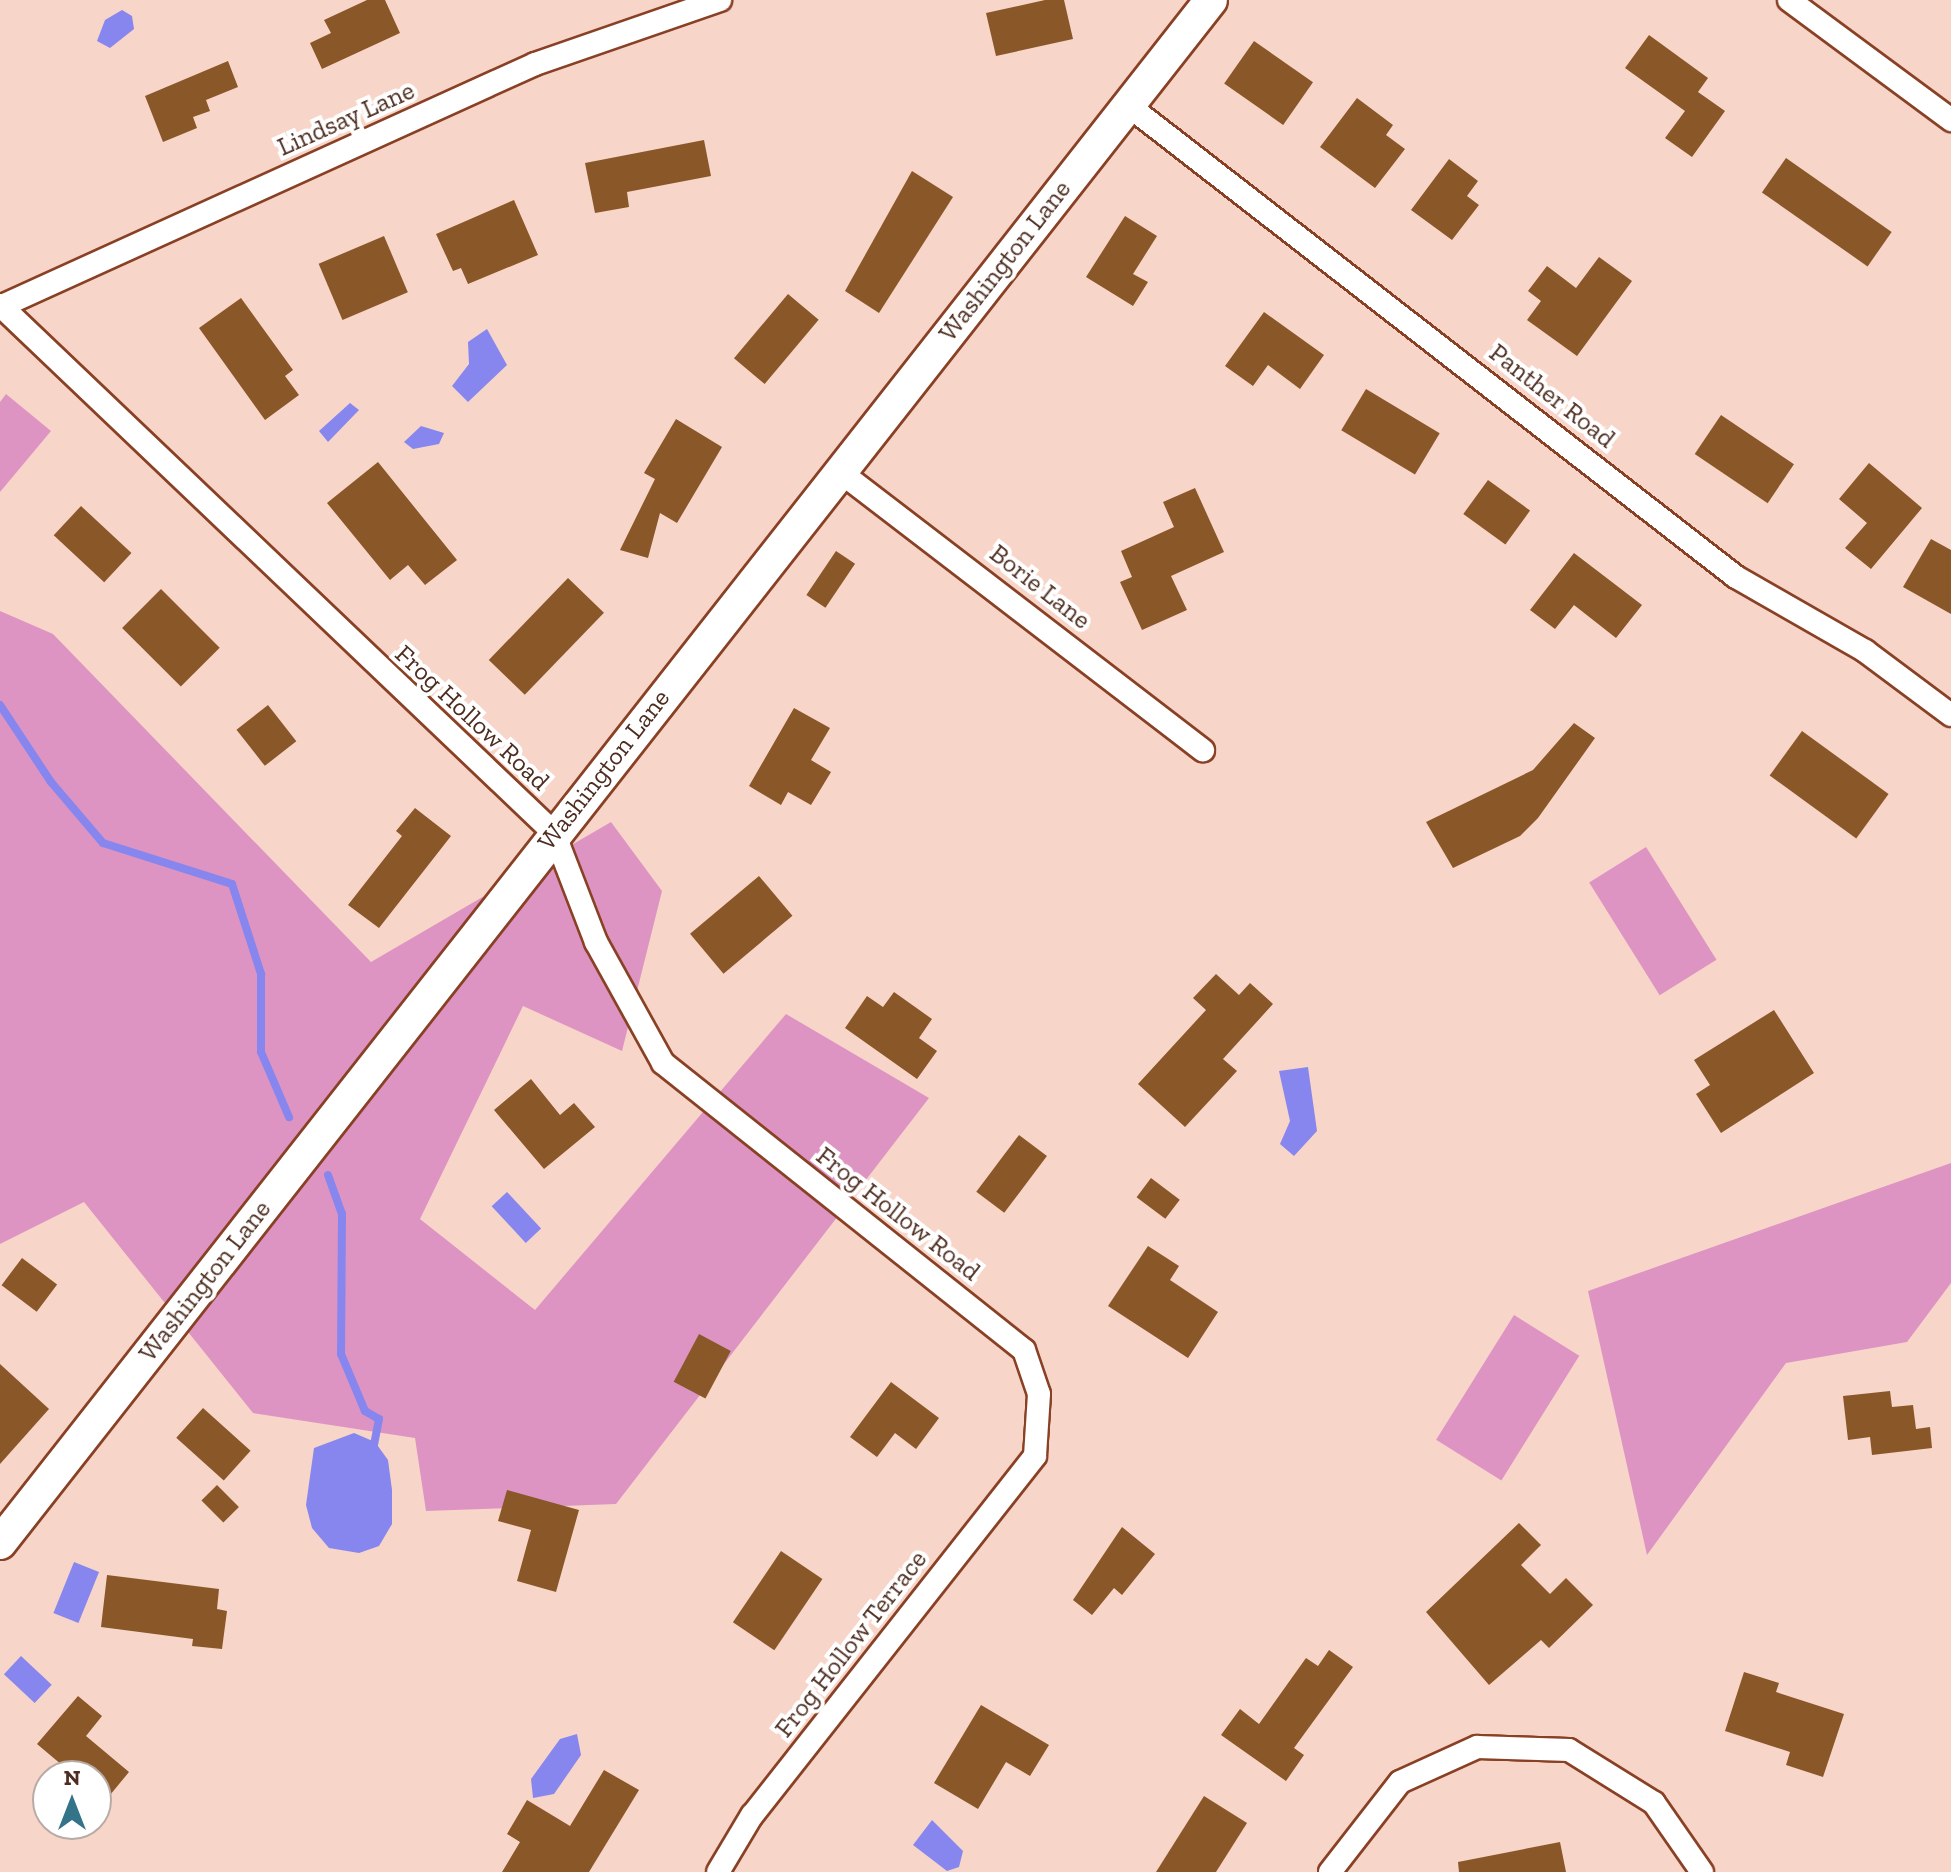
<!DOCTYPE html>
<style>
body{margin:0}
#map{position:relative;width:1951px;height:1872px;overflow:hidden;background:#f8d5c9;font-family:"Zilla Slab",serif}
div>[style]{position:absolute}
.green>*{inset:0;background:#dd94c3;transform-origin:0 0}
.water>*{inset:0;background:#8686ee;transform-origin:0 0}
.stream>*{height:8px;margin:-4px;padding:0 4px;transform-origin:4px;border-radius:4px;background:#8686ee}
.building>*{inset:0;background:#895728;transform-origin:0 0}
.roads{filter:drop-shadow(2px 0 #894125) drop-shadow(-2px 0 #894125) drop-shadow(0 2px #894125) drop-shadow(0 -2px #894125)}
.minor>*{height:22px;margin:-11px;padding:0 11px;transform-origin:11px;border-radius:11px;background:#fff}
.secondary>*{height:32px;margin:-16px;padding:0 16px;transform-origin:16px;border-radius:16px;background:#fff}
span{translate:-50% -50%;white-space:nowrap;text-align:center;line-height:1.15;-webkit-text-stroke:8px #fff;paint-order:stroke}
.street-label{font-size:26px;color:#4d2d20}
.north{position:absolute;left:32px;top:1760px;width:80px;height:80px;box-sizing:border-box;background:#fff;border:2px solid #b8aba6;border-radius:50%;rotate:0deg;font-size:22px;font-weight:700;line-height:32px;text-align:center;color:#4d2d20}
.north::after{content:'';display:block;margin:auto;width:28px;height:36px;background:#347488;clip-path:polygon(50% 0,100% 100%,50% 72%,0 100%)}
</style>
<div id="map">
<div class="green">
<div style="clip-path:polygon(6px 394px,51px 431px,0 492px,0 402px)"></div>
<div style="clip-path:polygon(0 611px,53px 634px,371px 962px,611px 822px,662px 891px,622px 1051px,523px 1006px,420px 1219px,535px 1310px,786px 1014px,929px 1098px,616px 1504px,426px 1511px,415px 1438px,253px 1413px,84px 1202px,0 1244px)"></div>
<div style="left:1646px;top:847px;width:133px;height:67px;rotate:58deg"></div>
<div style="clip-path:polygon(1951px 1163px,1951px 1283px,1907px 1342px,1786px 1363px,1647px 1555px,1588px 1291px)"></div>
<div style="left:1514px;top:1315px;width:77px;height:147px;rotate:32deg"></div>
</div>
<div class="water">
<div style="clip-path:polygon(122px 10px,132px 16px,134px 29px,110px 48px,97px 41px,105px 20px)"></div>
<div style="clip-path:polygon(487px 329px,507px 365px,468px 402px,452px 386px,469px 364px,468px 342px)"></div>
<div style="clip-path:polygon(350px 403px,359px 410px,328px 442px,319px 431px)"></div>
<div style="clip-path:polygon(421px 426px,444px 433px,439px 444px,413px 449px,404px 442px)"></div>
<div style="clip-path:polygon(1308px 1067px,1317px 1131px,1294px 1156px,1280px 1144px,1290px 1121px,1279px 1071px)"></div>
<div style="left:507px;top:1192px;width:50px;height:21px;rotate:47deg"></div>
<div style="clip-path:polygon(354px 1433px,375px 1442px,388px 1460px,392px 1490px,392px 1524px,379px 1546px,359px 1553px,329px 1548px,312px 1528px,306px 1505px,314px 1448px)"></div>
<div style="left:74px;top:1562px;width:27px;height:55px;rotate:22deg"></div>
<div style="left:21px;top:1656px;width:42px;height:25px;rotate:43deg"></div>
<div style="clip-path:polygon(577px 1734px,581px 1755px,554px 1794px,533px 1798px,531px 1779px,560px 1739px)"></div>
<div style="clip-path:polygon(932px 1820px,963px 1851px,959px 1867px,947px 1871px,913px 1845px)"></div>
</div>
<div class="stream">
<div style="left:0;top:705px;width:92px;rotate:56.5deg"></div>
<div style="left:51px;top:782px;width:80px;rotate:49.6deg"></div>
<div style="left:103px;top:843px;width:135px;rotate:17.6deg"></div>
<div style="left:232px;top:884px;width:95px;rotate:72.1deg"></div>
<div style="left:261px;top:974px;width:78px;rotate:90deg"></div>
<div style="left:261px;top:1052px;width:71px;rotate:66.7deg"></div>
<div style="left:328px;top:1175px;width:41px;rotate:70.3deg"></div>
<div style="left:342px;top:1214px;width:140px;rotate:90.4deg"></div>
<div style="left:341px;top:1354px;width:62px;rotate:67.2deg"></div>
<div style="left:365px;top:1411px;width:16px;rotate:30deg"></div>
<div style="left:379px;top:1419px;width:32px;rotate:101deg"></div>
</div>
<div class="building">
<div style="clip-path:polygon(367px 0,385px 0,400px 33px,322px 69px,310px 43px,331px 33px,324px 20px)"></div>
<div style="clip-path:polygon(1045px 0,1064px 0,1073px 39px,996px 56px,986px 13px)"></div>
<div style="clip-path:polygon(1649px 35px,1708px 78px,1698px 92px,1725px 111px,1692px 157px,1665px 138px,1685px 111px,1625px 68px)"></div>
<div style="left:1254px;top:41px;width:72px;height:52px;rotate:35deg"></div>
<div style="clip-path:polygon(228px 61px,238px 87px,206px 100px,210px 111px,193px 117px,197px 128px,163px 142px,145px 96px)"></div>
<div style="clip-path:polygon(1357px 98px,1393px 125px,1386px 135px,1405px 149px,1375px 188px,1320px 147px)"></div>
<div style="clip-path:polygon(704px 140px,711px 176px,627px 192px,629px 207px,595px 213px,585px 163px)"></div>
<div style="left:1786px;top:158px;width:129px;height:42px;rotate:35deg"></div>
<div style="clip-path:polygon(1449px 159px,1478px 181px,1467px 196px,1479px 205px,1452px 240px,1411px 210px)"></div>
<div style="clip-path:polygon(912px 171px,953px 197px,879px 313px,845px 291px)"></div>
<div style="clip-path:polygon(514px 200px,538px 255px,468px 284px,461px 268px,453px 271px,436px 234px)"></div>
<div style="clip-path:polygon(1125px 216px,1157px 236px,1133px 274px,1148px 282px,1133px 306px,1086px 277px)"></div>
<div style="left:384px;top:236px;width:61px;height:71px;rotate:67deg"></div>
<div style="clip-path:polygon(1599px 257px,1632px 281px,1577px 356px,1527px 320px,1541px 301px,1528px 291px,1547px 266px,1576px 288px)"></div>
<div style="left:788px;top:294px;width:40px;height:84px;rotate:40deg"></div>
<div style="clip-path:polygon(241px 298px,293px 370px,285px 376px,299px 395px,265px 420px,199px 328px)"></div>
<div style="clip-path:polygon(1264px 312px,1324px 355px,1300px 389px,1268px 365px,1253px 386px,1225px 366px)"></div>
<div style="left:1366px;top:389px;width:86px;height:48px;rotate:31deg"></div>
<div style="left:1721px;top:415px;width:88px;height:47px;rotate:34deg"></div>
<div style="clip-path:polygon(676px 419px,722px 447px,677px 523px,660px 513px,648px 558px,620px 550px,655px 479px,644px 473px)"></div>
<div style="clip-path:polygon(378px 462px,457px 560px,425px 585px,408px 565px,390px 580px,327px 503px)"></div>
<div style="clip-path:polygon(1869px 463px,1922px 508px,1871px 569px,1845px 548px,1867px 523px,1839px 499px)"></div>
<div style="left:1488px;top:480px;width:52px;height:42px;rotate:36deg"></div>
<div style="clip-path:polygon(1195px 488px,1224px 552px,1171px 576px,1187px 610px,1142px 630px,1120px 582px,1132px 577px,1121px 551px,1174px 527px,1163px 502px)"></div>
<div style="left:81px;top:506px;width:69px;height:40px;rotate:43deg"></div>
<div style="clip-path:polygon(1931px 539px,1951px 550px,1951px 614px,1903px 587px)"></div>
<div style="left:836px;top:551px;width:23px;height:53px;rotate:34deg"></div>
<div style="clip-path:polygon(1574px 553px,1642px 605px,1616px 638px,1574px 605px,1555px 629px,1530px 610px)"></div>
<div style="left:568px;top:578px;width:50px;height:114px;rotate:44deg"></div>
<div style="left:161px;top:589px;width:83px;height:55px;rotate:45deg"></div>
<div style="left:268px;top:705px;width:46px;height:40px;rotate:52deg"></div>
<div style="clip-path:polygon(794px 708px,830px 728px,811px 760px,831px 772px,811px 805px,788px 792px,781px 805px,749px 786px)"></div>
<div style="clip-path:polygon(1574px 723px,1595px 738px,1538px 818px,1520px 836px,1453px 868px,1426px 822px,1533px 770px)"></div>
<div style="left:1802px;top:731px;width:107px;height:55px;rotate:36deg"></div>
<div style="clip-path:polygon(415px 808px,451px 836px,379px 928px,348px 905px,402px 836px,396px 831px)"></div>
<div style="left:759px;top:876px;width:52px;height:90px;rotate:50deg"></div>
<div style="clip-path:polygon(1216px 974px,1239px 995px,1250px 983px,1273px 1004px,1223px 1059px,1237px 1071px,1185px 1127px,1138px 1084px,1206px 1010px,1193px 998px)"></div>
<div style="clip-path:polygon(894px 992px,932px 1019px,919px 1038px,937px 1051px,917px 1079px,845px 1028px,867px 996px,883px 1007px)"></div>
<div style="clip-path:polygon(1774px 1010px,1814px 1073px,1721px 1133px,1696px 1094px,1710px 1085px,1694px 1060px)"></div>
<div style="clip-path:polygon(531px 1079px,560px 1115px,574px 1103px,595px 1127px,544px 1169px,494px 1110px)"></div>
<div style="left:1019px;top:1135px;width:35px;height:71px;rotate:37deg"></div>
<div style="left:1151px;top:1178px;width:36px;height:24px;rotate:37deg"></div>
<div style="clip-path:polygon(1148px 1246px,1179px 1266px,1170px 1280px,1218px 1312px,1188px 1358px,1108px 1306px)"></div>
<div style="left:22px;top:1258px;width:44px;height:34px;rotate:37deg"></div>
<div style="left:699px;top:1334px;width:36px;height:54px;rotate:28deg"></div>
<div style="clip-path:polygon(0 1364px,49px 1409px,0 1464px)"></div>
<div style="clip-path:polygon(891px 1382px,939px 1418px,916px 1449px,895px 1433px,877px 1457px,850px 1437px)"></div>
<div style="clip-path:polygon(1890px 1391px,1892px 1407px,1913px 1405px,1916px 1429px,1930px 1427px,1932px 1448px,1872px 1455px,1870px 1437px,1848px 1440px,1843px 1396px)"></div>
<div style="left:203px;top:1408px;width:64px;height:40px;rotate:42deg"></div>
<div style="left:217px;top:1485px;width:31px;height:22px;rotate:45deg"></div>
<div style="clip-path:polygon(507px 1490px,579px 1510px,556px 1592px,517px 1581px,531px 1530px,498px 1521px)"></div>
<div style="clip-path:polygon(1519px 1523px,1541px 1545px,1521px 1565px,1550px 1594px,1566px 1578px,1593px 1605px,1549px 1648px,1541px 1640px,1489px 1685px,1426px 1612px)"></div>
<div style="clip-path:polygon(1122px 1527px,1155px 1554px,1122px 1595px,1114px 1588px,1092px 1615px,1073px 1600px)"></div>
<div style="left:781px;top:1551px;width:50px;height:86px;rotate:34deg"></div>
<div style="clip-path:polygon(107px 1575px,219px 1589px,217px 1609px,227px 1611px,222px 1649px,192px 1646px,193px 1639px,101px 1627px)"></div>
<div style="clip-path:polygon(1329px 1650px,1353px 1667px,1294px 1748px,1304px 1755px,1286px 1781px,1221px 1735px,1240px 1709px,1259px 1724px,1306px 1658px,1318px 1666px)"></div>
<div style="clip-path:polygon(1744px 1672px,1779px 1683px,1776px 1692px,1844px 1714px,1823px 1777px,1786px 1765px,1790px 1752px,1725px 1731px)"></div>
<div style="clip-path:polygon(78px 1696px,102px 1716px,86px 1736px,129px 1772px,96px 1812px,96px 1776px,75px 1776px,37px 1744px)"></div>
<div style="clip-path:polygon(981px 1705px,1049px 1745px,1030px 1776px,1006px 1762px,978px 1809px,934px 1783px)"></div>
<div style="clip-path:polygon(604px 1770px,639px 1790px,589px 1872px,502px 1872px,520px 1842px,507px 1834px,527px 1800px,570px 1826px)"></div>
<div style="clip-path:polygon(1204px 1796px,1247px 1823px,1216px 1872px,1156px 1872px)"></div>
<div style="clip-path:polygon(1560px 1842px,1566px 1872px,1459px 1872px,1458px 1862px)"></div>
</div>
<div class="roads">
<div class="minor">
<div style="left:1789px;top:0;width:202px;rotate:36.5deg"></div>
<div style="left:1129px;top:106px;width:768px;rotate:37.81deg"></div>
<div style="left:1736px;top:577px;width:149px;rotate:29.8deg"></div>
<div style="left:1865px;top:651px;width:107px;rotate:36.7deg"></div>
<div style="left:0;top:305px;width:765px;rotate:43.62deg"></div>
<div style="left:554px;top:833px;width:117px;rotate:68.9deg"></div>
<div style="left:596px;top:942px;width:138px;rotate:61deg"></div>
<div style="left:663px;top:1063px;width:461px;rotate:38.5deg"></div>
<div style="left:1024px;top:1350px;width:46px;rotate:71.2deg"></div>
<div style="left:1039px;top:1394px;width:62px;rotate:93.7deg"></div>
<div style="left:1035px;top:1456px;width:457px;rotate:128.2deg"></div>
<div style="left:752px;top:1815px;width:66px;rotate:120.8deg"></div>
<div style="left:2px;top:306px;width:585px;rotate:-24.42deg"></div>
<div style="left:535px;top:64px;width:196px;rotate:-19.1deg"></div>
<div style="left:839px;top:471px;width:459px;rotate:37.5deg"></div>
<div style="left:1330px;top:1872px;width:114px;rotate:-52.1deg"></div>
<div style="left:1400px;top:1782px;width:85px;rotate:-24.4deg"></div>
<div style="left:1477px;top:1747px;width:92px;rotate:1.9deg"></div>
<div style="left:1569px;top:1750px;width:100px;rotate:31.9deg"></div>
<div style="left:1654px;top:1803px;width:84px;rotate:55.2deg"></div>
</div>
<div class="secondary">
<div style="left:0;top:1543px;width:1961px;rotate:-51.87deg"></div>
</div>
</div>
<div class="street-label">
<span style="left:346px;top:119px;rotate:-24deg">Lindsay Lane</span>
<span style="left:1005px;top:261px;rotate:-52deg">Washington Lane</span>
<span style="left:1552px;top:396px;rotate:38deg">Panther Road</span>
<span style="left:1040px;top:587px;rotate:38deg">Borie Lane</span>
<span style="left:472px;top:718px;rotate:43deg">Frog Hollow Road</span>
<span style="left:604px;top:770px;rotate:-52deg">Washington Lane</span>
<span style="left:898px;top:1214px;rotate:38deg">Frog Hollow Road</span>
<span style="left:205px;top:1281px;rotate:-52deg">Washington Lane</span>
<span style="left:851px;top:1644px;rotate:-52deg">Frog Hollow Terrace</span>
</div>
<div class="north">N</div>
</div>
